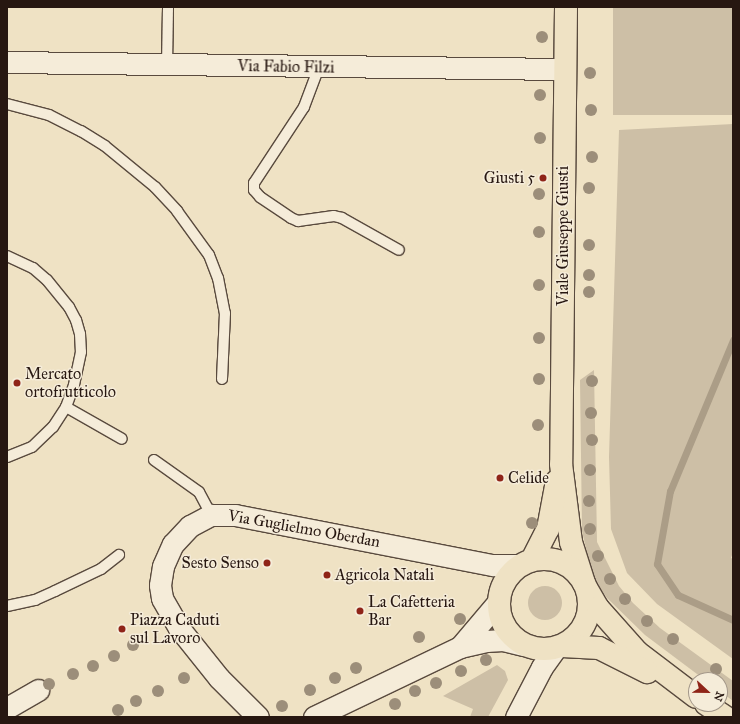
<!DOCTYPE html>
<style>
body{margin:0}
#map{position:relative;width:740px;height:724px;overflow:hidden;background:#efe2c4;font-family:"IM FELL Great Primer",serif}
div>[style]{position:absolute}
.green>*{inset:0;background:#cdbfa6;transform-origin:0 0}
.round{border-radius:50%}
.stream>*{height:7px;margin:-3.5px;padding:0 3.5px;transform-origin:3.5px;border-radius:3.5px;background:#ab9d87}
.roads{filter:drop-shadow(1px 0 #594a3e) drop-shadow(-1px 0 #594a3e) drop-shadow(0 1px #594a3e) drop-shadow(0 -1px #594a3e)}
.lane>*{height:10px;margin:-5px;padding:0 5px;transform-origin:5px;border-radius:5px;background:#f5ecd9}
.street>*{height:21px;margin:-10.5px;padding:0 10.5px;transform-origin:10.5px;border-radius:10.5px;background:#f5ecd9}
.primary>*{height:22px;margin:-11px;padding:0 11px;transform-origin:11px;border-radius:11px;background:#efe2c4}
.primary>.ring{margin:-11px;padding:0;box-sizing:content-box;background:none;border:22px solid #efe2c4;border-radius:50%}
.trees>*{width:12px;height:12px;margin:-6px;border-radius:50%;background:#9c8e7a}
.dots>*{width:11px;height:11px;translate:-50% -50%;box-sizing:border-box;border:2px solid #f5ecd9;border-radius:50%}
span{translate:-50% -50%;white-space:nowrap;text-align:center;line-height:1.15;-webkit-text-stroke:3px #f5ecd9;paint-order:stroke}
.street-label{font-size:16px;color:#271711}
.poi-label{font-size:16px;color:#271711}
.right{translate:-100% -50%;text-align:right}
.left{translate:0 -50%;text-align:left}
.frame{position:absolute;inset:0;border:8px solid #271711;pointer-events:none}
.north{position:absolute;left:688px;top:672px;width:40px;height:40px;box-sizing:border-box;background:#f5ecd9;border:1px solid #a39789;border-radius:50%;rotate:112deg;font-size:11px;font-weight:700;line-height:16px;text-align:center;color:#271711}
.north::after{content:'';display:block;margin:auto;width:14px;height:18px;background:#8f2418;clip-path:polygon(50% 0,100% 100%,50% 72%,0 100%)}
</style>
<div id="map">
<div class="green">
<div style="left:613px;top:7px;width:120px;height:108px"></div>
<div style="clip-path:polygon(733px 124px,733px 552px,731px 558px,733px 559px,733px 659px,657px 604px,627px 573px,611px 529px,609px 457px,619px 130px)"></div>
<div style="clip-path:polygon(594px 370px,597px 542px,619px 586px,633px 603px,660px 628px,733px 681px,733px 701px,720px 691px,720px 680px,705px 680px,645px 635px,607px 598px,593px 578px,582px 531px,580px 380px)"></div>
<div class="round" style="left:528px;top:586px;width:34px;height:34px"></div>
<div style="clip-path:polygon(497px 665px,505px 671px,508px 680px,488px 717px,470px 717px,473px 709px,443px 696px)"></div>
</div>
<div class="stream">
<div style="left:733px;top:340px;width:164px;rotate:112.6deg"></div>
<div style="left:670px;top:491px;width:74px;rotate:100.1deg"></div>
<div style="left:657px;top:564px;width:37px;rotate:56deg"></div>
<div style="left:678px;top:595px;width:60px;rotate:24.4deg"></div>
</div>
<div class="roads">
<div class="lane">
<div style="left:167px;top:65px;width:58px;rotate:-89deg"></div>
<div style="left:319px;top:67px;width:43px;rotate:110.6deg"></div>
<div style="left:304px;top:107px;width:91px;rotate:123.3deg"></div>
<div style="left:254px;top:183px;width:7px;rotate:90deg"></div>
<div style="left:254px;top:190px;width:9px;rotate:49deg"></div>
<div style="left:260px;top:197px;width:37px;rotate:34deg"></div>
<div style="left:291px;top:218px;width:8px;rotate:23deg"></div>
<div style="left:298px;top:221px;width:36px;rotate:-8deg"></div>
<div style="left:334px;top:216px;width:8px;rotate:14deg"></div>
<div style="left:342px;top:218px;width:65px;rotate:29.3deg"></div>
<div style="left:7px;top:104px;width:43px;rotate:14.7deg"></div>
<div style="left:49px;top:115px;width:36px;rotate:27deg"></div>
<div style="left:81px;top:131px;width:28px;rotate:32deg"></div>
<div style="left:105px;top:146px;width:65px;rotate:39.4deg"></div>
<div style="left:155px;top:187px;width:33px;rotate:47deg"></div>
<div style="left:177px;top:211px;width:54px;rotate:54deg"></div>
<div style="left:209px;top:255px;width:25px;rotate:69deg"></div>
<div style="left:218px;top:278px;width:36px;rotate:79deg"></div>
<div style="left:225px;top:313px;width:66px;rotate:92.6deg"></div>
<div style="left:7px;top:256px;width:29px;rotate:25deg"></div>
<div style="left:33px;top:268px;width:18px;rotate:41deg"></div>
<div style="left:47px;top:280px;width:35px;rotate:51deg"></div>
<div style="left:69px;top:307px;width:15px;rotate:62deg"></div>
<div style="left:76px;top:320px;width:15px;rotate:74deg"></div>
<div style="left:80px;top:334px;width:18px;rotate:87deg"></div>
<div style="left:81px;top:352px;width:34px;rotate:102deg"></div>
<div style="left:74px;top:385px;width:23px;rotate:110deg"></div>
<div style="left:7px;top:457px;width:27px;rotate:-22deg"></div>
<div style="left:32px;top:447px;width:29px;rotate:-44deg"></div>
<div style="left:53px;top:427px;width:24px;rotate:-57deg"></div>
<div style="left:66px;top:407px;width:64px;rotate:29.7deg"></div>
<div style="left:154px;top:460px;width:55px;rotate:35.4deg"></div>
<div style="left:199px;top:492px;width:26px;rotate:62deg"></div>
<div style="left:7px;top:606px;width:29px;rotate:-12deg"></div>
<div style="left:35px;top:600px;width:22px;rotate:-24deg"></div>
<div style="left:55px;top:591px;width:51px;rotate:-25.6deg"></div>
<div style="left:101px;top:569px;width:23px;rotate:-38deg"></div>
</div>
<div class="street">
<div style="left:7px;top:62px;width:558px;rotate:0.72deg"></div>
<div style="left:460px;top:647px;width:59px;rotate:-49.8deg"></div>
<div style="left:7px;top:708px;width:36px;rotate:-30deg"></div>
<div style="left:258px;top:717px;width:55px;rotate:-135deg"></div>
<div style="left:219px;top:678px;width:64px;rotate:-128.7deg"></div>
<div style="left:179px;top:628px;width:34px;rotate:-120deg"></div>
<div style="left:162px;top:598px;width:13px;rotate:-99deg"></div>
<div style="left:160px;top:585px;width:19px;rotate:-81deg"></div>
<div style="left:163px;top:566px;width:24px;rotate:-66deg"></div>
<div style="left:173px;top:544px;width:25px;rotate:-47deg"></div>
<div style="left:190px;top:526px;width:24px;rotate:-28deg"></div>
<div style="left:211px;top:515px;width:24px"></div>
<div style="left:235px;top:515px;width:263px;rotate:11deg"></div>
<div style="left:493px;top:565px;width:27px"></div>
<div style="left:314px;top:717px;width:162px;rotate:-25.6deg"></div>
<div style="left:460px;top:647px;width:27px;rotate:-13deg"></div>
<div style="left:486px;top:641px;width:17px;rotate:-3deg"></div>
<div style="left:503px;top:640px;width:21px;rotate:14deg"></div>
<div style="left:516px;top:717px;width:56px;rotate:-62.5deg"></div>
<div style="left:542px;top:667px;width:22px;rotate:-54deg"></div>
</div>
<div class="primary">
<div style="left:566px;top:7px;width:457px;rotate:90.6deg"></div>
<div style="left:561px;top:464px;width:79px;rotate:82.7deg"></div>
<div style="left:571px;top:542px;width:43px;rotate:72.4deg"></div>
<div class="ring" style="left:499px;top:559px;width:68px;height:68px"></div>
<div style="left:532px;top:560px;width:35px;rotate:-63deg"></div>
<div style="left:548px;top:529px;width:49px;rotate:-79.4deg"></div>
<div style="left:588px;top:591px;width:20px;rotate:60deg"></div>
<div style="left:598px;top:608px;width:59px;rotate:48.4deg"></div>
<div style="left:637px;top:652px;width:74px;rotate:37.3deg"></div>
<div style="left:562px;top:646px;width:37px;rotate:3deg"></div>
<div style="left:599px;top:648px;width:54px;rotate:26.6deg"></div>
<div style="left:706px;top:704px;width:23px;rotate:34deg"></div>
</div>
</div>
<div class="trees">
<div style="left:542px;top:37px"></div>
<div style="left:590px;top:73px"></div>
<div style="left:540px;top:95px"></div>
<div style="left:591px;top:110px"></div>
<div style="left:540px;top:138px"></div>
<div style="left:592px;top:157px"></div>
<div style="left:589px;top:188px"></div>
<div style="left:539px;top:194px"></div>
<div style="left:539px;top:232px"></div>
<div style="left:589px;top:245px"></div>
<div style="left:589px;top:275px"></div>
<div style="left:539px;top:285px"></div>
<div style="left:589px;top:292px"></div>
<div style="left:539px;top:338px"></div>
<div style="left:539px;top:379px"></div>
<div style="left:592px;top:381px"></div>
<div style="left:591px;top:413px"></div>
<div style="left:538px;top:425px"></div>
<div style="left:592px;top:440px"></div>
<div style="left:590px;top:470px"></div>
<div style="left:589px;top:501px"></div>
<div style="left:532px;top:523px"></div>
<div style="left:590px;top:529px"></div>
<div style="left:598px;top:556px"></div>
<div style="left:610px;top:579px"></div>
<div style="left:625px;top:599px"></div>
<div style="left:460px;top:619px"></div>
<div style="left:647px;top:621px"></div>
<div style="left:419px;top:637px"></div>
<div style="left:673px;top:639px"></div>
<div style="left:133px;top:645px"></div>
<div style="left:114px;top:656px"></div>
<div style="left:486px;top:660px"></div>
<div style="left:93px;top:666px"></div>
<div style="left:356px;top:668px"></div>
<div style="left:716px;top:669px"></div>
<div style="left:461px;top:671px"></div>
<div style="left:73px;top:674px"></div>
<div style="left:184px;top:678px"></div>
<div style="left:335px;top:678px"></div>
<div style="left:436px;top:683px"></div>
<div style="left:49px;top:684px"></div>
<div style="left:310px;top:690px"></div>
<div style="left:158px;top:691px"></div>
<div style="left:415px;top:691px"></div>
<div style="left:136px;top:701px"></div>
<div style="left:395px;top:704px"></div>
<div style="left:282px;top:706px"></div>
<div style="left:118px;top:710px"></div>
</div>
<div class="dots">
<div style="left:543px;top:178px;background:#8f2418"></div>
<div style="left:17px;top:383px;background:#8f2418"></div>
<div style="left:500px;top:478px;background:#8f2418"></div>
<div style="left:267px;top:563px;background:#8f2418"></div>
<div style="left:327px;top:575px;background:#8f2418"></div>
<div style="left:360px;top:611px;background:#8f2418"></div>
<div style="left:122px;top:629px;background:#8f2418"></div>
</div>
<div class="street-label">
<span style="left:286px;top:67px;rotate:1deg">Via Fabio Filzi</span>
<span style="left:563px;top:236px;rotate:-90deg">Viale Giuseppe Giusti</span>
<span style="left:304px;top:529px;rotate:10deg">Via Guglielmo Oberdan</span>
</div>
<div class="poi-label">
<span class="right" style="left:535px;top:178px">Giusti 5</span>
<span class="left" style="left:25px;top:383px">Mercato<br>ortofrutticolo</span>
<span class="left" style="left:508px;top:478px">Celide</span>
<span class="right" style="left:259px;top:563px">Sesto Senso</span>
<span class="left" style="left:335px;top:575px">Agricola Natali</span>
<span class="left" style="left:368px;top:611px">La Cafetteria<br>Bar</span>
<span class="left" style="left:130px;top:629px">Piazza Caduti<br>sul Lavoro</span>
</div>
<div class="frame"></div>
<div class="north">N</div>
</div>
